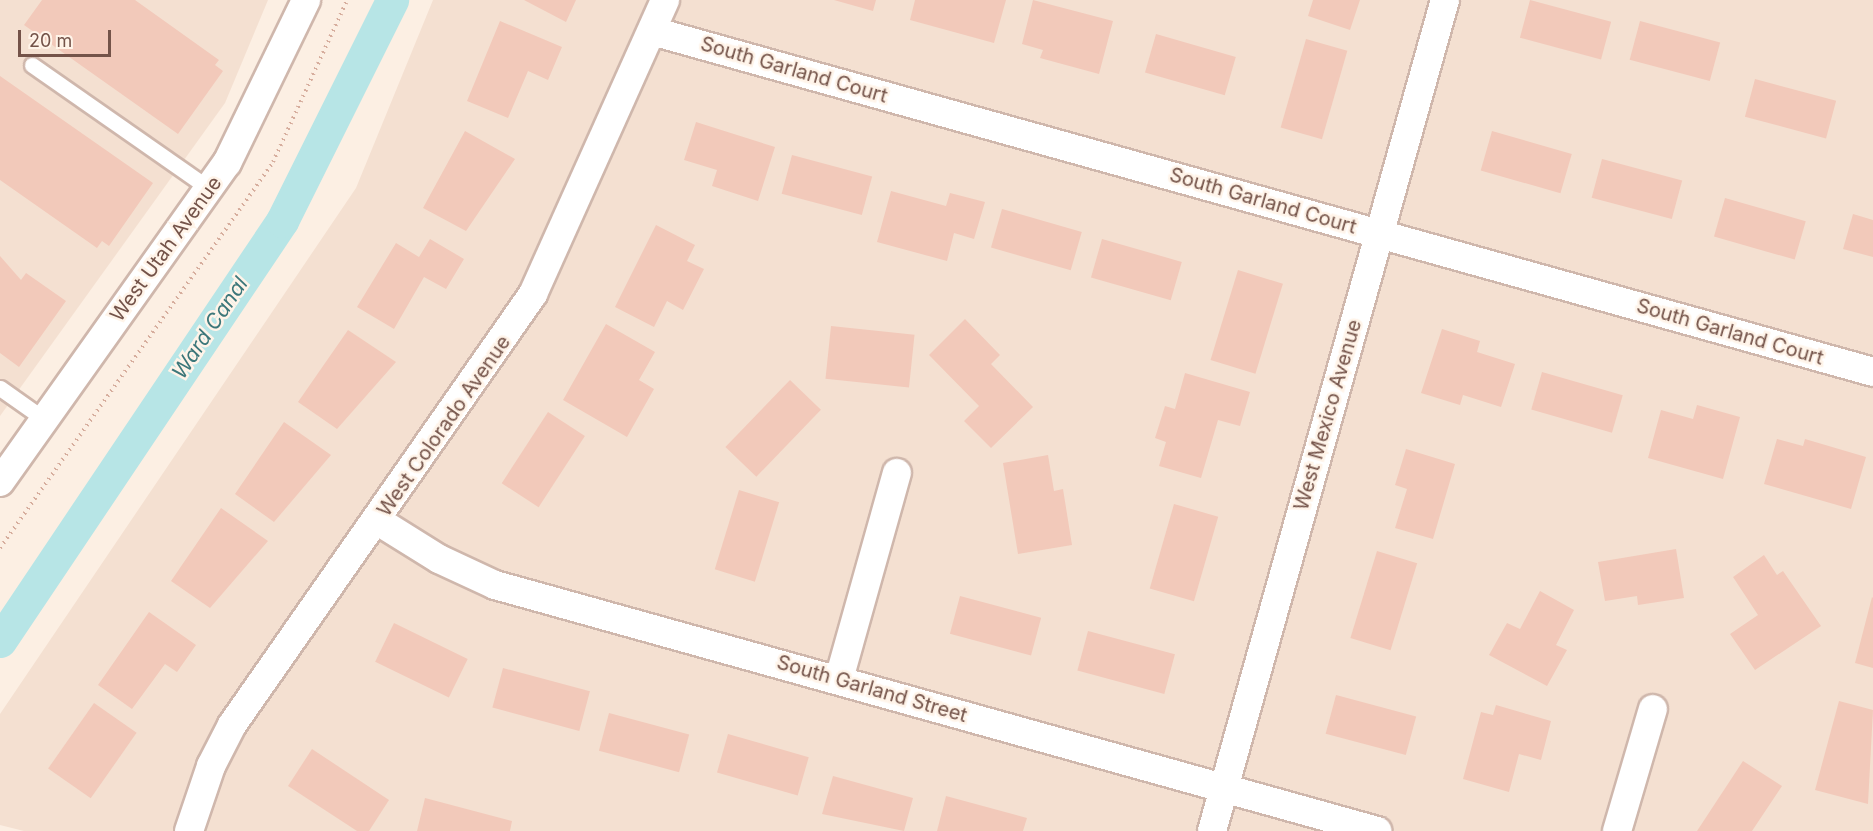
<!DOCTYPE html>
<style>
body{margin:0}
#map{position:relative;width:1873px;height:831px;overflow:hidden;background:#fcefe3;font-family:Inter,sans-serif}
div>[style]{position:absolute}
.residential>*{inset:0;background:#f4e0d1}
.canal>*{height:33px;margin:-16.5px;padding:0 16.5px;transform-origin:16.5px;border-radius:16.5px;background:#b7e5e6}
.building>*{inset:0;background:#f2c9ba;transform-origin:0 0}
.path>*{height:4px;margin-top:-2px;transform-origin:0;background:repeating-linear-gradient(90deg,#d6ad9d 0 1.5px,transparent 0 6px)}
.roads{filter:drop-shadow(2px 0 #cfb7ac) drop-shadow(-2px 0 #cfb7ac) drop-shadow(0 2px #cfb7ac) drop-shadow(0 -2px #cfb7ac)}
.service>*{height:15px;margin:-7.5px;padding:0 7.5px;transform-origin:7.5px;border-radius:7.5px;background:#fff}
.minor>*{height:28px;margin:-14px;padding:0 14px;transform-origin:14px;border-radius:14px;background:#fff}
span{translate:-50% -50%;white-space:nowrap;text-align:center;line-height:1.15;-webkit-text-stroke:5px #fff4e9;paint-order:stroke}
.street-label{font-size:20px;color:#745349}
.water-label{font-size:21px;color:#3c777a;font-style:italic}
.scale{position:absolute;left:18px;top:30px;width:93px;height:27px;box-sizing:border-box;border:3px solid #745349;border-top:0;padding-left:8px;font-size:18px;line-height:21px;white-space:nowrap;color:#745349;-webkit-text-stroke:4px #fff4e9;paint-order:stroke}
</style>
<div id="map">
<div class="residential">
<div style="clip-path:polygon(0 0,268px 0,225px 103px,0 416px)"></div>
<div style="clip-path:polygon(433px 0,1873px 0,1873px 831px,24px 831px,0 825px,0 714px,356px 188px)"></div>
</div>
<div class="canal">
<div style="left:0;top:641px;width:506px;rotate:-56.12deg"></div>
<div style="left:282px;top:221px;width:247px;rotate:-63.5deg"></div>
</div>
<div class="building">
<div style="clip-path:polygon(42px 0,135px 0,219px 60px,215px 65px,223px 71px,178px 134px,24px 25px)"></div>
<div style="clip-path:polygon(524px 0,576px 0,566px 22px)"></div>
<div style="clip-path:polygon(834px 0,876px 0,873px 11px)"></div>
<div style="clip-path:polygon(915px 0,1006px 0,994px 43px,910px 20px)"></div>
<div style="clip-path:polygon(1033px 0,1113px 21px,1099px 74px,1040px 58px,1043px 50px,1022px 44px)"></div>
<div style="clip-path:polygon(1313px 0,1360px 0,1350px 30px,1308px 16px)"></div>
<div style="left:1530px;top:0;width:84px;height:39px;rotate:15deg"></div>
<div style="clip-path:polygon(500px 21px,562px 47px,548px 80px,528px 71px,508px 118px,467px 101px)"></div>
<div style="left:1640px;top:21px;width:83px;height:40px;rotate:15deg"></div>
<div style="left:1156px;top:34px;width:83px;height:40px;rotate:16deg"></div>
<div style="left:1306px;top:39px;width:43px;height:92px;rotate:16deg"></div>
<div style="clip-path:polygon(0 76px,153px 183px,109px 246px,102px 241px,97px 248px,0 180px)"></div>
<div style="left:1755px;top:79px;width:84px;height:39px;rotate:15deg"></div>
<div style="clip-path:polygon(696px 122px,775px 147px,758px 201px,712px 186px,717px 170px,684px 160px)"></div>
<div style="clip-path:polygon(465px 131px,515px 159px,466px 231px,423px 208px)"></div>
<div style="left:1492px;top:131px;width:83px;height:41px;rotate:16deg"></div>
<div style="left:792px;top:155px;width:83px;height:40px;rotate:15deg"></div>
<div style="left:1602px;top:159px;width:83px;height:40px;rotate:15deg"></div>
<div style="clip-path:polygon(891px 191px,946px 206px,950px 193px,985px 202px,974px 239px,954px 233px,947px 261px,877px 242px)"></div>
<div style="left:1725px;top:198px;width:84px;height:40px;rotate:16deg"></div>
<div style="left:1002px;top:209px;width:83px;height:40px;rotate:16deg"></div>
<div style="clip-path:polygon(1853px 214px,1873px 220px,1873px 257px,1843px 249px)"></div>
<div style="clip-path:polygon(656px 225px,695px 245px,687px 261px,704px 269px,683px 310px,667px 301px,654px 327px,615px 307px)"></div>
<div style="clip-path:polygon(430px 239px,464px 259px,446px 289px,424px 277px,394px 329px,357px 307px,396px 243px,419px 257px)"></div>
<div style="left:1102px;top:239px;width:83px;height:40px;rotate:16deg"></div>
<div style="clip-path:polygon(0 256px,21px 280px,26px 273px,66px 301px,19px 367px,0 353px)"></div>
<div style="left:1238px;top:270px;width:47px;height:94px;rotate:17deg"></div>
<div style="clip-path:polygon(965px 319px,1000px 355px,991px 364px,1033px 407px,991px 448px,964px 421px,979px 406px,929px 355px)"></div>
<div style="clip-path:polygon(606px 324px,655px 352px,639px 380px,654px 389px,627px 437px,563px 400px)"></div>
<div style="left:831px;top:326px;width:84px;height:53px;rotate:6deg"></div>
<div style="clip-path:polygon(1442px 329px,1480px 341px,1477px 352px,1515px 364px,1501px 407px,1463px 395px,1460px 405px,1421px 393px)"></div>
<div style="clip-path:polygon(348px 330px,396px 362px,337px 429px,298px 402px)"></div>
<div style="left:1542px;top:372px;width:84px;height:39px;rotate:16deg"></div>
<div style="clip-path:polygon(1185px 373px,1250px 392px,1240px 426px,1218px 420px,1201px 478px,1159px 466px,1166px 442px,1155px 438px,1165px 406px,1175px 409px)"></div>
<div style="left:790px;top:380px;width:43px;height:93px;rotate:44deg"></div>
<div style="clip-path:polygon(1697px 405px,1740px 417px,1723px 479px,1648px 458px,1661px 410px,1693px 419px)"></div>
<div style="left:548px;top:412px;width:44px;height:85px;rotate:33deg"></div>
<div style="clip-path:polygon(284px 422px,331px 455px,274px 522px,235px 494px)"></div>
<div style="clip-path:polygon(1777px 439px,1803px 446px,1805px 439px,1866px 457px,1851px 509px,1764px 484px)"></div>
<div style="clip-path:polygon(1406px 449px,1455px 464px,1433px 539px,1395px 528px,1407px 489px,1395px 485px)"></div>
<div style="clip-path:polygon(1048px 455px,1054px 491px,1063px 489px,1072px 545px,1018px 554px,1003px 463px)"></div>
<div style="left:739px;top:490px;width:42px;height:83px;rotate:17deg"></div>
<div style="left:1174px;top:504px;width:46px;height:88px;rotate:16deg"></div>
<div style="clip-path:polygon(221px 508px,268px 541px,210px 608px,171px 581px)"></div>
<div style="clip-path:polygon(1676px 549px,1684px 598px,1638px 605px,1637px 596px,1605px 601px,1598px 562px)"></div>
<div style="left:1377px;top:551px;width:42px;height:91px;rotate:17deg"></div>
<div style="clip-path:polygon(1764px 555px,1777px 575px,1783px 571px,1821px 626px,1755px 670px,1730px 634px,1758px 615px,1733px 577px)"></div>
<div style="clip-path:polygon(1540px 591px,1574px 610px,1556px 645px,1567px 650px,1547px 686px,1489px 655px,1507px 623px,1520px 629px)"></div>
<div style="left:960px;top:596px;width:84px;height:39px;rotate:15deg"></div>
<div style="clip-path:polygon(1872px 597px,1873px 598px,1873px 668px,1855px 663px)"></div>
<div style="clip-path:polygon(149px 612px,196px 645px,177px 672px,165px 664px,132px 709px,98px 685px)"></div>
<div style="left:394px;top:623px;width:82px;height:43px;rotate:26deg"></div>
<div style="left:1088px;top:631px;width:90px;height:41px;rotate:15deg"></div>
<div style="left:503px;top:668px;width:90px;height:41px;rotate:15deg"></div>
<div style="left:1336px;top:695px;width:83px;height:40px;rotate:15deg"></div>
<div style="clip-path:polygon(1839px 701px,1873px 710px,1868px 804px,1815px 790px)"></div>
<div style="left:94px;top:703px;width:52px;height:80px;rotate:35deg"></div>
<div style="clip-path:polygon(1496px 705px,1551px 721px,1541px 760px,1519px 754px,1509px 792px,1463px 779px,1481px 712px,1493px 715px)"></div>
<div style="left:609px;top:713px;width:83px;height:39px;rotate:15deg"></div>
<div style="left:728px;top:734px;width:84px;height:40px;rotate:16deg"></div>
<div style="clip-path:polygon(312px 749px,389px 800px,369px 831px,357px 831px,288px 786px)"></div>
<div style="clip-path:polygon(1743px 761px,1782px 786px,1752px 831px,1697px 831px)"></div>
<div style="clip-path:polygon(833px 776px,913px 798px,904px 831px,822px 814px)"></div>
<div style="clip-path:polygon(946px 796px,1027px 818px,1023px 831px,937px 831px)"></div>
<div style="clip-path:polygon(425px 798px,512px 821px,510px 831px,417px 831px)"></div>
</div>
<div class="path">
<div style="left:0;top:548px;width:473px;rotate:-54.7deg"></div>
<div style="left:273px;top:162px;width:178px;rotate:-65.4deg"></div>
</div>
<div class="roads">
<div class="service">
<div style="left:32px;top:65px;width:217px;rotate:34.9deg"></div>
<div style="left:0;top:388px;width:54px;rotate:35.2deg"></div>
</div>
<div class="minor">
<div style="left:652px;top:31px;width:1268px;rotate:15.6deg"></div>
<div style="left:0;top:482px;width:392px;rotate:-54.6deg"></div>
<div style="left:227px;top:163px;width:181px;rotate:-64.1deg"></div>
<div style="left:378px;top:521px;width:72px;rotate:31.9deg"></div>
<div style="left:439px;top:559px;width:62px;rotate:24.9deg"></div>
<div style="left:495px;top:585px;width:916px;rotate:15.58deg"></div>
<div style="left:839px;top:679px;width:214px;rotate:-74.3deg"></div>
<div style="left:189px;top:831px;width:69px;rotate:-71.3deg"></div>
<div style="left:211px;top:766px;width:46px;rotate:-62.9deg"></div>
<div style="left:232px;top:725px;width:526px;rotate:-55.07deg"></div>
<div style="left:533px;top:294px;width:322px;rotate:-65.8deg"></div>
<div style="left:1212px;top:831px;width:863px;rotate:-74.34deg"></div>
<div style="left:1617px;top:831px;width:127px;rotate:-73.6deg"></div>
</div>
</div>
<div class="street-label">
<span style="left:794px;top:70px;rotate:16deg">South Garland Court</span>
<span style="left:1263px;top:201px;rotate:16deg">South Garland Court</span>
<span style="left:166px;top:249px;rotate:-54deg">West Utah Avenue</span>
<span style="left:1730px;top:332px;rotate:16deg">South Garland Court</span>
<span style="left:1328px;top:415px;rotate:-74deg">West Mexico Avenue</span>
<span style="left:444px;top:426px;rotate:-55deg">West Colorado Avenue</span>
<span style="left:872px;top:689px;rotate:16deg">South Garland Street</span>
</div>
<div class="water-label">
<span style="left:210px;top:328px;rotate:-56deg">Ward Canal</span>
</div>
<div class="scale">20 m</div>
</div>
